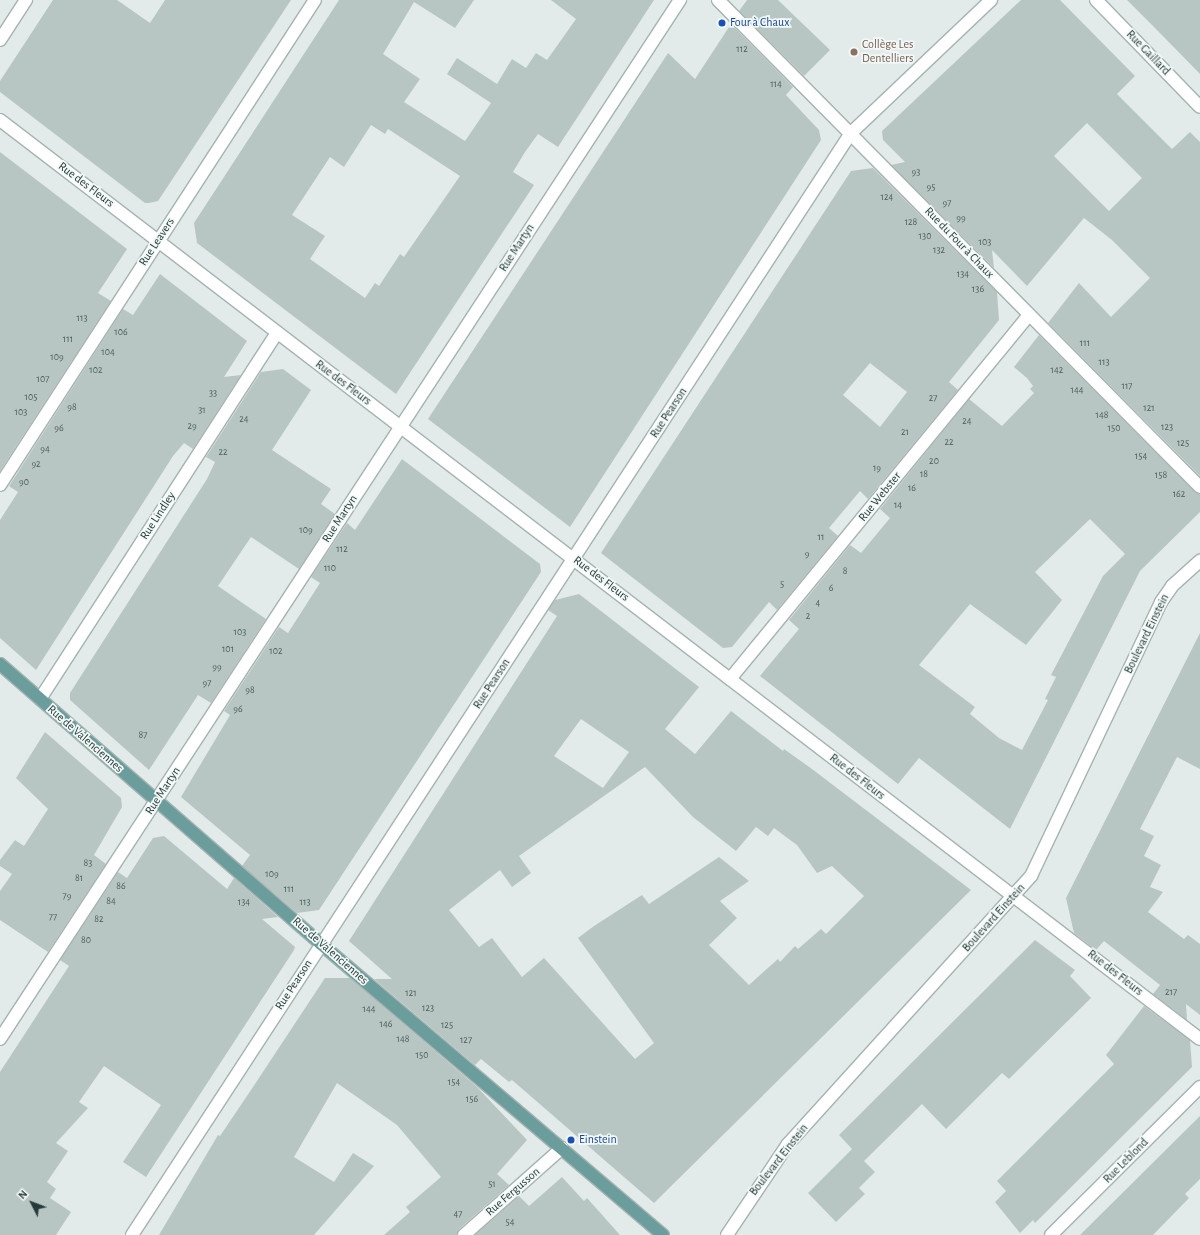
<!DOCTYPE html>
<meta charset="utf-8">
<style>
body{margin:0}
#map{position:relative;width:1200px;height:1235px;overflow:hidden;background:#e2ebe9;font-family:"Alegreya Sans",sans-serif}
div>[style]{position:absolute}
.building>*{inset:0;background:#b8c6c3}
.roads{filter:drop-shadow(1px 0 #a5b3b1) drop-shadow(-1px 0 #a5b3b1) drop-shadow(0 1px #a5b3b1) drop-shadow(0 -1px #a5b3b1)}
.minor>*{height:12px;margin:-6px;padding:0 6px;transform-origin:6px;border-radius:6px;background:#fff}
.major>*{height:12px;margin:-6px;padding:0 6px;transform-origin:6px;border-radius:6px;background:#6a9d9c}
.dots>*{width:11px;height:11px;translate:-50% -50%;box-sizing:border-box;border:2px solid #f2f8f6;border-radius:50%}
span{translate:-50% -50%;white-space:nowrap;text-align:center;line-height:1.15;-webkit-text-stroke:3.5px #f2f8f6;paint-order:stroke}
.number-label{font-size:10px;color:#495e5c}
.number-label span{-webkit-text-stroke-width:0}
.transit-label{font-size:12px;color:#164399}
.left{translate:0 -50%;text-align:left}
.education-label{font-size:12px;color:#785e54}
.street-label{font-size:12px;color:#243b3a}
.north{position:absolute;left:12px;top:1183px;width:40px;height:40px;-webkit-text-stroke:3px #f2f8f6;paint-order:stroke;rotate:312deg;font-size:11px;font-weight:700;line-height:16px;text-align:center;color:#243b3a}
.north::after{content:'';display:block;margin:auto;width:14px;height:18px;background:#243b3a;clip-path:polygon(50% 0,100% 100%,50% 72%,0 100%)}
</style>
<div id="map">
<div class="building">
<div style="clip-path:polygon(53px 0,117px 0,150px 23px,165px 0,291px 0,158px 201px,149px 203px,145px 203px,0 92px,0 81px)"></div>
<div style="clip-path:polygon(evenodd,339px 0,474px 0,455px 28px,414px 2px,383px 54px,420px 79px,404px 102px,465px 141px,491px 103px,447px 74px,457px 58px,497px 84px,512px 59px,526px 68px,536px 53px,547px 60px,576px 19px,551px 0,654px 0,558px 147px,538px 134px,525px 152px,513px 172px,534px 185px,396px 394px,197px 243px,194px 223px,339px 0,371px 125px,385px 134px,388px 129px,460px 176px,404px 257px,400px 254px,379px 286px,375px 283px,365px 298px,310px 259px,325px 236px,292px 215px,330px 157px,344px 167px,371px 125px)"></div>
<div style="clip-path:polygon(747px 0,778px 0,830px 50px,804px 76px,739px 11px)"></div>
<div style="clip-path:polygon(evenodd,1021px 0,1060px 0,1135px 76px,1117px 94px,1172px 149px,1190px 132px,1200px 142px,1200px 476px,1048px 323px,1079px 283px,1111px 317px,1150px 278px,1112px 240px,1084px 218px,1027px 286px,992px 250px,994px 268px,891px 165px,905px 162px,883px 140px,882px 131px,1021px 0,1087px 123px,1142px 178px,1109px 211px,1054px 156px,1087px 123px)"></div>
<div style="clip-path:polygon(1127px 0,1200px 0,1200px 74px,1157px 30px)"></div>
<div style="clip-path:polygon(731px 24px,793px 87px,786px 95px,819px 130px,821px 140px,570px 527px,428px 419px,668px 53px,695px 79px)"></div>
<div style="clip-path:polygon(0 152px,127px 249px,98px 293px,111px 301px,0 471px)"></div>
<div style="clip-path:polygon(evenodd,873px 168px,997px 292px,999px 320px,949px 382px,958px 390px,868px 499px,860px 491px,829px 528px,838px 536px,777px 610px,769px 602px,732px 647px,723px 648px,601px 553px,851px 171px,873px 168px,870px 363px,907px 392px,880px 427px,843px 395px,870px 363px)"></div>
<div style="clip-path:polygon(160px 274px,247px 341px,224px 377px,241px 375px,193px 449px,184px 443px,173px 456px,36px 670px,0 638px,0 520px,18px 492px,9px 486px,123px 309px,133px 315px)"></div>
<div style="clip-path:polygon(evenodd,1039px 335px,1195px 492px,1200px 494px,1200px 512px,1140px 571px,1010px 829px,919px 758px,898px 784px,760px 676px,799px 629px,789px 620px,850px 545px,861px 553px,890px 518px,880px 509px,969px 399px,1002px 426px,1034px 393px,1030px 389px,1033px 386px,1027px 378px,1014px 367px,1039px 335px,1090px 519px,1125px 554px,1103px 576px,1051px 675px,1056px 677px,1045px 699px,1048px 700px,1022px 750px,999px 738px,970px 714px,975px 707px,919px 665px,970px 604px,1026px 645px,1062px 600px,1035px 572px,1090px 519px)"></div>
<div style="clip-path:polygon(283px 369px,311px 390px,272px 450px,331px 489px,321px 504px,335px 514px,299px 569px,251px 537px,218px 586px,266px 619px,211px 703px,198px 695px,149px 770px,70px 700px,70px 693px,207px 479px,215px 462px,206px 457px,261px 372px)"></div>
<div style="clip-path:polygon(402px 459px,540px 564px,541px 572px,319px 910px,297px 913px,242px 866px,250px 855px,181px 797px,230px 715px,224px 711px,279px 627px,288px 633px,320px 583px,311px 577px,347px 523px,355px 530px)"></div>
<div style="clip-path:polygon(evenodd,579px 594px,699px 687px,665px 729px,695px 754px,731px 711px,783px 751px,784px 749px,812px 769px,971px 890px,654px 1203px,512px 1080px,509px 1082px,481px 1059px,475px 1065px,374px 979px,392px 979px,349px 941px,557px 616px,548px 610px,555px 600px,579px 594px,581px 719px,629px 752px,603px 788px,554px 756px,581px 719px,579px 594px,645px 767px,693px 817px,736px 851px,756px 827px,768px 836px,774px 828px,797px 845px,817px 873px,832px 866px,864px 896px,826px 934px,821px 929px,798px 949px,795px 946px,780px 962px,778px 959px,749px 985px,709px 945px,737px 918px,720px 901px,749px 881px,719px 857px,649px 904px,642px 895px,594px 926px,578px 938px,654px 1043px,635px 1059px,544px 958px,522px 977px,492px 938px,479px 947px,449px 910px,500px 870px,512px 887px,531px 873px,519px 856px,645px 767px)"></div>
<div style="clip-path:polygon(1200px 633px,1200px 769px,1177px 757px,1140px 829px,1154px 836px,1144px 856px,1161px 865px,1150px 887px,1163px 892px,1148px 912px,1184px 939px,1188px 935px,1200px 944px,1200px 1015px,1186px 1004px,1187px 1020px,1153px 994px,1160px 985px,1104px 941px,1096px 950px,1074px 933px,1066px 898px)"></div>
<div style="clip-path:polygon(45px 732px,121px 798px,122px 807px,94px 855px,106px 864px,48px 952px,0 920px,0 891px,12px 874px,0 866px,0 860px,15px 840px,24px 846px,48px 809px,16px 778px)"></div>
<div style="clip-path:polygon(164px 836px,227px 889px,234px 878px,278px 917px,262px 919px,295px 947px,294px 950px,146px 1177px,123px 1162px,161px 1105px,104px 1066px,79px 1102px,88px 1108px,56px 1143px,68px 1151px,47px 1182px,56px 1189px,50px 1198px,71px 1212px,56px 1235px,0 1235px,0 1072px,69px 966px,60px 960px,118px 872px,127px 878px,153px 838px)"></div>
<div style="clip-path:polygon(1035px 940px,1075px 970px,1070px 976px,1091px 998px,1009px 1079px,1002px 1073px,946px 1129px,922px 1104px,864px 1161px,875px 1172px,859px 1188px,865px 1194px,836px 1222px,808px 1193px,852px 1149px,839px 1135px)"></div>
<div style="clip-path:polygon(325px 978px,350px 978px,477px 1087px,527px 1140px,497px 1174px,509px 1185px,459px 1229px,457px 1235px,384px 1235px,410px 1212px,406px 1207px,441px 1177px,397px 1125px,337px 1083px,294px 1157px,334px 1182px,353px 1153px,374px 1166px,314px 1235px,159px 1235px,218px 1135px,220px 1136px,251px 1090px)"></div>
<div style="clip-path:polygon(1144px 1006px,1190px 1040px,1192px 1067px,1035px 1223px,1033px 1220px,1020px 1233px,995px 1202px,1006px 1191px,997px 1181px,1114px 1064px,1106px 1055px)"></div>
<div style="clip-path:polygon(1200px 1116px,1200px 1179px,1185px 1194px,1189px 1198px,1153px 1235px,1080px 1235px)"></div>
<div style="clip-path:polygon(562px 1177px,584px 1201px,587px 1198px,620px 1235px,475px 1235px,519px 1196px,529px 1206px)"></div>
</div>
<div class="roads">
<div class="minor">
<div style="left:718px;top:0;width:685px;rotate:45.3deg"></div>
<div style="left:1096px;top:0;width:149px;rotate:45.8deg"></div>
<div style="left:0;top:40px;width:48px;rotate:-57deg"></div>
<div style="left:0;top:120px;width:1511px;rotate:37.45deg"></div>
<div style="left:0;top:485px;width:578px;rotate:-57deg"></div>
<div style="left:730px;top:679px;width:471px;rotate:-50.6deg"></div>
<div style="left:40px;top:699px;width:436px;rotate:-57.1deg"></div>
<div style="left:0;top:1039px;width:1242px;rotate:-56.8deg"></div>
<div style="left:132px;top:1235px;width:1316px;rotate:-56.88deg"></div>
<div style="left:851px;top:133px;width:193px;rotate:-43.5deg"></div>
<div style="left:464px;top:1235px;width:131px;rotate:-41.6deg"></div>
<div style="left:727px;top:1235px;width:110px;rotate:-56.2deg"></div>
<div style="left:788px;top:1144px;width:362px;rotate:-47.8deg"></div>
<div style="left:1031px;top:876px;width:303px;rotate:-64.6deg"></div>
<div style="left:1161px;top:602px;width:19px;rotate:-55deg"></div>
<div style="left:1172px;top:586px;width:38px;rotate:-42deg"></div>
<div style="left:1051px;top:1235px;width:210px;rotate:-44.8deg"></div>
</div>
<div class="major">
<div style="left:0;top:664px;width:426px;rotate:41.1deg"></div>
<div style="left:321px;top:944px;width:449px;rotate:40.4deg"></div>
</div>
</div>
<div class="dots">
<div style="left:722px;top:23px;background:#1a4fb4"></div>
<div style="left:854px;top:52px;background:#8d6e63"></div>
<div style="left:571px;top:1140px;background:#1a4fb4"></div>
</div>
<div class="number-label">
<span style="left:742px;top:50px">112</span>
<span style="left:776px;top:85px">114</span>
<span style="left:916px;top:173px">93</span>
<span style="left:931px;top:188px">95</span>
<span style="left:887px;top:198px">124</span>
<span style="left:947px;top:204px">97</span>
<span style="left:961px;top:219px">99</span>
<span style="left:911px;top:223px">128</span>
<span style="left:925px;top:237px">130</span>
<span style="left:985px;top:243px">103</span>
<span style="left:939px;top:251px">132</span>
<span style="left:963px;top:275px">134</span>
<span style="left:978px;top:290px">136</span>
<span style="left:82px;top:319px">113</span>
<span style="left:121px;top:333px">106</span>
<span style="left:68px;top:340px">111</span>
<span style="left:1085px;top:344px">111</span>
<span style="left:108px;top:353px">104</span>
<span style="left:57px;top:358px">109</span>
<span style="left:1104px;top:363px">113</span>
<span style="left:96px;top:371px">102</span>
<span style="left:1057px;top:371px">142</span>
<span style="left:43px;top:380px">107</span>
<span style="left:1127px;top:387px">117</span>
<span style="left:1077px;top:391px">144</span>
<span style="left:213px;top:394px">33</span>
<span style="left:31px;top:398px">105</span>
<span style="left:933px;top:399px">27</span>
<span style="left:72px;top:408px">98</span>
<span style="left:1149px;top:409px">121</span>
<span style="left:202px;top:411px">31</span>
<span style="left:21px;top:413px">103</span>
<span style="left:1102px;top:416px">148</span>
<span style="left:244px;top:420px">24</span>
<span style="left:967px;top:422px">24</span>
<span style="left:192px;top:427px">29</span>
<span style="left:1167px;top:428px">123</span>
<span style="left:59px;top:429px">96</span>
<span style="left:1114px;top:429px">150</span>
<span style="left:905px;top:433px">21</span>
<span style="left:949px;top:443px">22</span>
<span style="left:1183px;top:444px">125</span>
<span style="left:45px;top:450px">94</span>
<span style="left:223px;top:453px">22</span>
<span style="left:1141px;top:457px">154</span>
<span style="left:934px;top:462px">20</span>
<span style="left:36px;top:465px">92</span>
<span style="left:877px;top:469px">19</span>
<span style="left:924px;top:475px">18</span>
<span style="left:1161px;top:476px">158</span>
<span style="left:24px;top:483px">90</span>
<span style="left:912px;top:489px">16</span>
<span style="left:1179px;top:495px">162</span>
<span style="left:898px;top:506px">14</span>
<span style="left:306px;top:531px">109</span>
<span style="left:821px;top:538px">11</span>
<span style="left:342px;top:550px">112</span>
<span style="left:807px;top:555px">9</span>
<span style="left:330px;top:569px">110</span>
<span style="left:845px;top:572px">8</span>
<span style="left:782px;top:585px">5</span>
<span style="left:831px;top:589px">6</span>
<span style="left:818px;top:604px">4</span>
<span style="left:808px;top:617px">2</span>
<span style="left:240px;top:633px">103</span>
<span style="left:228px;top:650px">101</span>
<span style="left:276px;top:652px">102</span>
<span style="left:217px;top:668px">99</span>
<span style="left:207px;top:684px">97</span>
<span style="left:250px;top:691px">98</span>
<span style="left:238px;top:710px">96</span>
<span style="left:143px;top:736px">87</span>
<span style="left:88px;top:864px">83</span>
<span style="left:272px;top:875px">109</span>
<span style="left:79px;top:879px">81</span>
<span style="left:121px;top:887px">86</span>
<span style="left:289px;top:890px">111</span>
<span style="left:67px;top:897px">79</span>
<span style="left:111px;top:902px">84</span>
<span style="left:244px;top:903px">134</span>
<span style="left:305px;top:903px">113</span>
<span style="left:53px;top:918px">77</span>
<span style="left:99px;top:920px">82</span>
<span style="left:86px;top:941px">80</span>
<span style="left:1171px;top:993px">217</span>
<span style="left:411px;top:994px">121</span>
<span style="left:428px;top:1009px">123</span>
<span style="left:369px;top:1010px">144</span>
<span style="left:386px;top:1025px">146</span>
<span style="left:447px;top:1026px">125</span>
<span style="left:403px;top:1040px">148</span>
<span style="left:466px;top:1041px">127</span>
<span style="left:422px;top:1056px">150</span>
<span style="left:454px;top:1083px">154</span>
<span style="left:472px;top:1100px">156</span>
<span style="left:492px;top:1185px">51</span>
<span style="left:458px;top:1215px">47</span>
<span style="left:510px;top:1223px">54</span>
</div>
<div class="transit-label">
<span class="left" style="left:730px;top:23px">Four à Chaux</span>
<span class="left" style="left:579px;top:1140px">Einstein</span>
</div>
<div class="education-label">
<span class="left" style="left:862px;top:52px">Collège Les<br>Dentelliers</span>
</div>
<div class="street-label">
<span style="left:1148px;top:53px;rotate:46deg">Rue Gaillard</span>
<span style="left:86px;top:185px;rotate:37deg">Rue des Fleurs</span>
<span style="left:157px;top:242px;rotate:-57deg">Rue Leavers</span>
<span style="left:959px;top:243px;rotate:46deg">Rue du Four à Chaux</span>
<span style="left:517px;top:248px;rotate:-57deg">Rue Martyn</span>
<span style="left:343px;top:383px;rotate:37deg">Rue des Fleurs</span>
<span style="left:669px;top:413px;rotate:-57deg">Rue Pearson</span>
<span style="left:880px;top:497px;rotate:-51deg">Rue Webster</span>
<span style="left:158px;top:516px;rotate:-57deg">Rue Lindley</span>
<span style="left:340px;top:519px;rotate:-57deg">Rue Martyn</span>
<span style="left:601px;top:579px;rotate:37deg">Rue des Fleurs</span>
<span style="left:1147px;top:634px;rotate:-64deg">Boulevard Einstein</span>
<span style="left:492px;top:684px;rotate:-57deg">Rue Pearson</span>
<span style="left:85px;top:739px;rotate:41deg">Rue de Valenciennes</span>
<span style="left:857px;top:777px;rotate:38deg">Rue des Fleurs</span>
<span style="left:163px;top:791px;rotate:-57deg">Rue Martyn</span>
<span style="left:994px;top:918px;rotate:-48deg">Boulevard Einstein</span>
<span style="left:330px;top:951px;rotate:41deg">Rue de Valenciennes</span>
<span style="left:1115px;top:973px;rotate:38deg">Rue des Fleurs</span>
<span style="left:294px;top:985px;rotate:-57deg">Rue Pearson</span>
<span style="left:779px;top:1160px;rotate:-52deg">Boulevard Einstein</span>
<span style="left:1126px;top:1161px;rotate:-45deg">Rue Leblond</span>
<span style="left:513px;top:1192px;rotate:-41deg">Rue Fergusson</span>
</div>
<div class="north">N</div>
</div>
